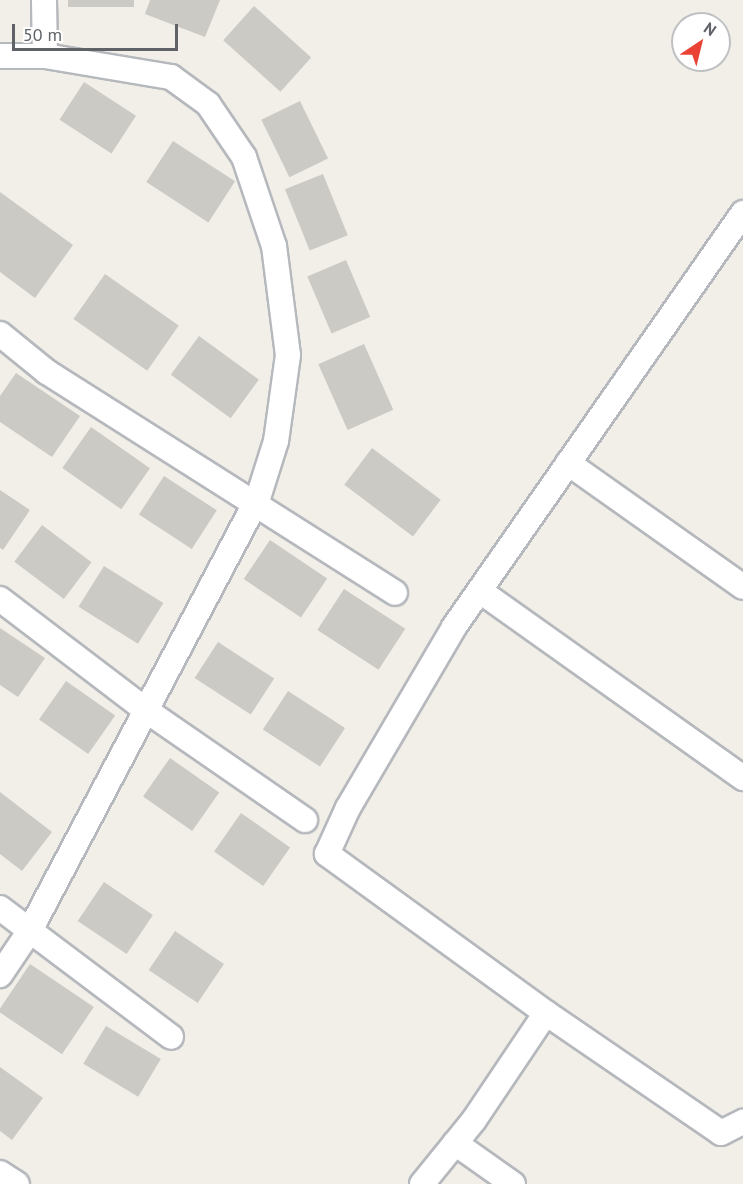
<!DOCTYPE html>
<style>
body{margin:0}
#map{position:relative;width:743px;height:1184px;overflow:hidden;background:#f1efe8;font-family:"PT Sans",sans-serif}
div>[style]{position:absolute}
.building>*{inset:0;background:#cccac5;transform-origin:0 0}
.roads{filter:drop-shadow(2px 0 #b5b8bc) drop-shadow(-2px 0 #b5b8bc) drop-shadow(0 2px #b5b8bc) drop-shadow(0 -2px #b5b8bc)}
.street>*{height:24px;margin:-12px;padding:0 12px;transform-origin:12px;border-radius:12px;background:#fff}
span{translate:-50% -50%;white-space:nowrap;text-align:center;line-height:1.15;-webkit-text-stroke:5px #fff;paint-order:stroke}
.north{position:absolute;left:671px;top:12px;width:60px;height:60px;box-sizing:border-box;background:#fff;border:2px solid #bfc1c3;border-radius:50%;rotate:35deg;font-size:16px;font-weight:700;line-height:24px;text-align:center;color:#5f6368}
.north::after{content:'';display:block;margin:auto;width:21px;height:27px;background:#ea4335;clip-path:polygon(50% 0,100% 100%,50% 72%,0 100%)}
.scale{position:absolute;left:12px;top:24px;width:166px;height:27px;box-sizing:border-box;border:3px solid #5f6368;border-top:0;padding-left:8px;font-size:18px;line-height:21px;white-space:nowrap;color:#5f6368;-webkit-text-stroke:4px #fff;paint-order:stroke}
</style>
<div id="map">
<div class="building">
<div style="left:68px;top:0;width:66px;height:7px"></div>
<div style="clip-path:polygon(150px 0,220px 0,205px 37px,145px 14px)"></div>
<div style="left:254px;top:6px;width:77px;height:46px;rotate:42deg"></div>
<div style="left:84px;top:82px;width:62px;height:45px;rotate:33deg"></div>
<div style="left:300px;top:101px;width:64px;height:43px;rotate:64deg"></div>
<div style="left:173px;top:141px;width:74px;height:49px;rotate:33deg"></div>
<div style="left:323px;top:174px;width:66px;height:41px;rotate:68deg"></div>
<div style="clip-path:polygon(0 192px,73px 245px,35px 298px,0 272px)"></div>
<div style="left:346px;top:260px;width:62px;height:42px;rotate:67deg"></div>
<div style="left:105px;top:274px;width:90px;height:55px;rotate:35deg"></div>
<div style="left:199px;top:336px;width:74px;height:48px;rotate:36deg"></div>
<div style="left:364px;top:344px;width:72px;height:50px;rotate:66deg"></div>
<div style="clip-path:polygon(16px 373px,80px 416px,52px 457px,0 422px,0 396px)"></div>
<div style="left:91px;top:427px;width:72px;height:50px;rotate:35deg"></div>
<div style="left:372px;top:448px;width:86px;height:46px;rotate:37deg"></div>
<div style="left:164px;top:476px;width:63px;height:46px;rotate:33deg"></div>
<div style="clip-path:polygon(0 490px,30px 510px,3px 550px,0 548px)"></div>
<div style="left:42px;top:525px;width:62px;height:46px;rotate:37deg"></div>
<div style="left:270px;top:540px;width:69px;height:47px;rotate:34deg"></div>
<div style="left:104px;top:566px;width:70px;height:48px;rotate:32deg"></div>
<div style="left:344px;top:589px;width:73px;height:49px;rotate:33deg"></div>
<div style="clip-path:polygon(0 628px,45px 658px,18px 697px,0 685px)"></div>
<div style="left:218px;top:642px;width:67px;height:43px;rotate:33deg"></div>
<div style="left:66px;top:681px;width:60px;height:47px;rotate:35deg"></div>
<div style="left:288px;top:691px;width:68px;height:46px;rotate:33deg"></div>
<div style="left:170px;top:758px;width:60px;height:47px;rotate:35deg"></div>
<div style="clip-path:polygon(0 792px,52px 832px,22px 871px,0 854px)"></div>
<div style="left:241px;top:813px;width:60px;height:47px;rotate:35deg"></div>
<div style="left:104px;top:882px;width:59px;height:47px;rotate:34deg"></div>
<div style="left:175px;top:931px;width:59px;height:47px;rotate:34deg"></div>
<div style="left:30px;top:964px;width:77px;height:57px;rotate:34deg"></div>
<div style="left:106px;top:1026px;width:64px;height:44px;rotate:31deg"></div>
<div style="clip-path:polygon(0 1067px,43px 1098px,12px 1140px,0 1131px)"></div>
</div>
<div class="roads">
<div class="street">
<div style="left:44px;top:0;width:56px;rotate:89deg"></div>
<div style="left:0;top:56px;width:45px"></div>
<div style="left:45px;top:56px;width:128px;rotate:9.5deg"></div>
<div style="left:171px;top:77px;width:46px;rotate:36.1deg"></div>
<div style="left:208px;top:104px;width:64px;rotate:55.8deg"></div>
<div style="left:244px;top:157px;width:94px;rotate:71.4deg"></div>
<div style="left:274px;top:246px;width:110px;rotate:82.7deg"></div>
<div style="left:288px;top:355px;width:87px;rotate:97.9deg"></div>
<div style="left:276px;top:441px;width:60px;rotate:107.5deg"></div>
<div style="left:258px;top:498px;width:491px;rotate:117.8deg"></div>
<div style="left:29px;top:932px;width:52px;rotate:124deg"></div>
<div style="left:0;top:334px;width:60px;rotate:39deg"></div>
<div style="left:47px;top:372px;width:412px;rotate:32.4deg"></div>
<div style="left:568px;top:463px;width:214px;rotate:35.3deg"></div>
<div style="left:480px;top:591px;width:323px;rotate:35.4deg"></div>
<div style="left:0;top:599px;width:185px;rotate:37.3deg"></div>
<div style="left:147px;top:711px;width:192px;rotate:34.6deg"></div>
<div style="left:0;top:908px;width:214px;rotate:37deg"></div>
<div style="left:546px;top:1013px;width:212px;rotate:34.4deg"></div>
<div style="left:721px;top:1133px;width:25px;rotate:-27deg"></div>
<div style="left:455px;top:1143px;width:71px;rotate:35.3deg"></div>
<div style="left:0;top:1173px;width:20px;rotate:33deg"></div>
<div style="left:422px;top:1184px;width:82px;rotate:-50.9deg"></div>
<div style="left:474px;top:1120px;width:129px;rotate:-56.1deg"></div>
<div style="left:546px;top:1013px;width:271px;rotate:-144deg"></div>
<div style="left:327px;top:854px;width:51px;rotate:-65.5deg"></div>
<div style="left:348px;top:808px;width:210px;rotate:-59.6deg"></div>
<div style="left:454px;top:627px;width:505px;rotate:-55.08deg"></div>
</div>
</div>
<div class="north">N</div>
<div class="scale">50 m</div>
</div>
